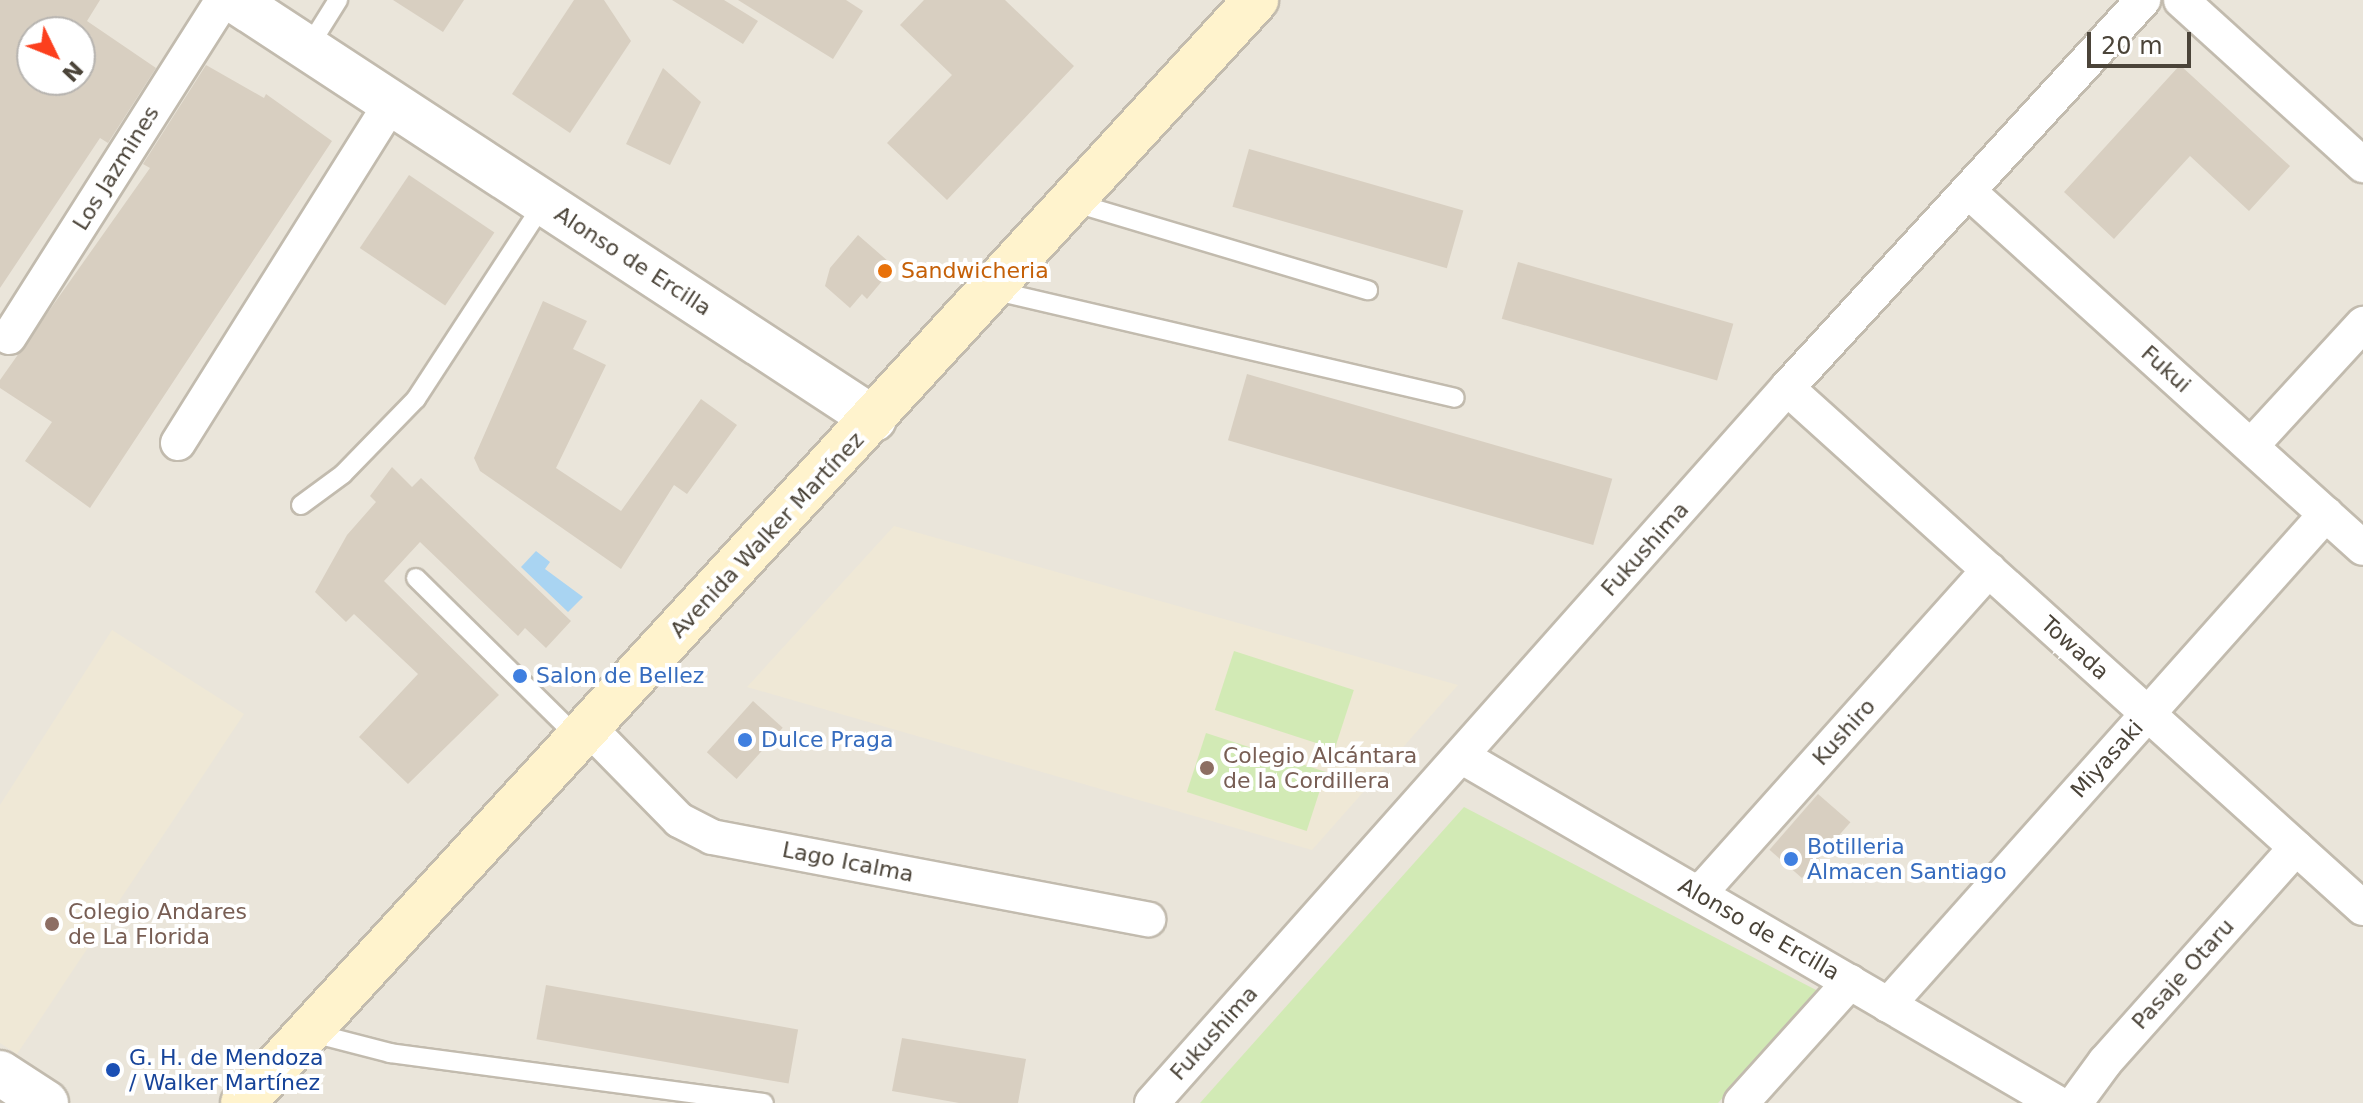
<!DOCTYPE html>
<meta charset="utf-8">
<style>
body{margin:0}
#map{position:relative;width:2363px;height:1103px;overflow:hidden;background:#f6f3ec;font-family:"DejaVu Sans",sans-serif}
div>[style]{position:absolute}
.residential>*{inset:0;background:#eae5da}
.education>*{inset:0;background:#efe8d6}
.green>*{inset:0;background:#d2eab5;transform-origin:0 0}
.water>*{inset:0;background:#a9d4f2}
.building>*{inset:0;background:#d8cfc1;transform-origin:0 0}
.roads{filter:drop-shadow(2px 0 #c2bbae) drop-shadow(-2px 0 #c2bbae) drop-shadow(0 2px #c2bbae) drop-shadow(0 -2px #c2bbae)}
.service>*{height:18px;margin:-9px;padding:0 9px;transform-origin:9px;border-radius:9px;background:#fff}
.minor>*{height:34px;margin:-17px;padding:0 17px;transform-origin:17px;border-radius:17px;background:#fff}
.tertiary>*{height:44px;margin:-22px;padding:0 22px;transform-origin:22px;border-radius:22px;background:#fff}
.secondary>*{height:44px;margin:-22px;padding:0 22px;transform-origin:22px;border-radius:22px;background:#fff3cd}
.dots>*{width:22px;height:22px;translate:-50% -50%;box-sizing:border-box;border:4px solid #fff;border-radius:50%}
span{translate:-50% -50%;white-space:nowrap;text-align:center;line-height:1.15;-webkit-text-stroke:8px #fff;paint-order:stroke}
.street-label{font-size:22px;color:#4b4439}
.food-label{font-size:22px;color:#c56008}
.left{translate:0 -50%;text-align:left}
.shop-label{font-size:22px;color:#366cbe}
.education-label{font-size:22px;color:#785e54}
.transit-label{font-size:22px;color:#164399}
.north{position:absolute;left:16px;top:16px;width:80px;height:80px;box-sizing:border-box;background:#fff;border:2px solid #b7b4b0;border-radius:50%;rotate:133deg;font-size:22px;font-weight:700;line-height:32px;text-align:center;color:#4b4439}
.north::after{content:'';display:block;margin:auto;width:28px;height:36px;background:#fc3f1d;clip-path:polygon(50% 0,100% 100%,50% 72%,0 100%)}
.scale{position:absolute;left:2087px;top:32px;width:104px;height:36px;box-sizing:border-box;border:4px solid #4b4439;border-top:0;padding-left:10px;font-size:24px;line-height:28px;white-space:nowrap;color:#4b4439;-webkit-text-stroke:6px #fff;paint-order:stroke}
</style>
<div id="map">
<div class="residential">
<div style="clip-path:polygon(evenodd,0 0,2363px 0,2363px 1103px,0 1103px,0 0,32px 32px,80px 32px,80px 80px,32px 80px,32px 32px)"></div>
</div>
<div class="education">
<div style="clip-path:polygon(894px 526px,1458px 685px,1312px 850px,747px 687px)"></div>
<div style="clip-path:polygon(112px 630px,244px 714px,17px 1054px,0 1043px,0 805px)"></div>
</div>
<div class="green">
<div style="left:1234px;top:651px;width:126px;height:62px;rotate:18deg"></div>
<div style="left:1206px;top:733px;width:126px;height:62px;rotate:18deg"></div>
<div style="clip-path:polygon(1464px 807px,1818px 991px,1718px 1103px,1200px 1103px)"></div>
</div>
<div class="water">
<div style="clip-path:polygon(536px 551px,550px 562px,545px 569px,583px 597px,568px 612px,521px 567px)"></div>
</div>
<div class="building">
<div style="clip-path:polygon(evenodd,0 0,100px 0,87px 21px,156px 68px,108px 143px,100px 138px,0 288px,0 0,32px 32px,80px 32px,80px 80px,32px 80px,32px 32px)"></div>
<div style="clip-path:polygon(393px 0,464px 0,443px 32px)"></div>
<div style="clip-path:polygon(574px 0,604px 0,631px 41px,570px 133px,512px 94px)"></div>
<div style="clip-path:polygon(672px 0,724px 0,758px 21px,743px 44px)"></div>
<div style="clip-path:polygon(738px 0,846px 0,863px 11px,833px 59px)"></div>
<div style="clip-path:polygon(924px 0,1005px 0,1074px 66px,947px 200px,887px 143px,952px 75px,900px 25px)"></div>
<div style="clip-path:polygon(206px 65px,264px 98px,266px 94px,332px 141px,90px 508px,25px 461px,52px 422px,0 388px,0 380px,150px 168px,143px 164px)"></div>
<div style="clip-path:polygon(2180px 65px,2290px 166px,2249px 211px,2190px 156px,2114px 239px,2064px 192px)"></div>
<div style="clip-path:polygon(663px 68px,701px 102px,670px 165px,626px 144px)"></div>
<div style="left:1249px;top:149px;width:223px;height:60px;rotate:16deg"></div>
<div style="left:409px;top:175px;width:103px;height:88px;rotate:34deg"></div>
<div style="clip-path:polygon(858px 235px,889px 262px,883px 270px,888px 274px,867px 299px,862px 294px,850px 308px,825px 286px,830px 268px)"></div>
<div style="left:1518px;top:262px;width:224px;height:59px;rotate:16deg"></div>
<div style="clip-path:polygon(543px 301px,587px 321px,573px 349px,606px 365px,556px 468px,621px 511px,701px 399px,737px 425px,687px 494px,674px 485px,621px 569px,480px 471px,474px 458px)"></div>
<div style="left:1247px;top:374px;width:380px;height:69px;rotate:16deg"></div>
<div style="clip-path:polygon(392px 467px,412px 487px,421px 478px,571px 621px,546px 648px,525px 628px,518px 636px,420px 542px,384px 581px,499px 695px,408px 784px,359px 737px,418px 674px,354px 614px,346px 622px,315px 592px,347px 535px,376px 502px,370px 496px)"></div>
<div style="left:753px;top:701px;width:40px;height:69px;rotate:42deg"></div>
<div style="left:1818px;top:794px;width:43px;height:74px;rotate:41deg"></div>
<div style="left:546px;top:985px;width:256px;height:55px;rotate:10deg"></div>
<div style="clip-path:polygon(902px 1038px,1026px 1059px,1018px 1103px,959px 1103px,892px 1091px)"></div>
</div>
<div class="roads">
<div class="service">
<div style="left:308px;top:48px;width:57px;rotate:-58deg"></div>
<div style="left:1072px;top:202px;width:309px;rotate:16.6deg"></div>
<div style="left:992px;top:290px;width:475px;rotate:13.1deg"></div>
<div style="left:301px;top:505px;width:52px;rotate:-36.4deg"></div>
<div style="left:343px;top:474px;width:105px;rotate:-45.8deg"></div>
<div style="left:416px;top:399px;width:234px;rotate:-56.9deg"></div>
<div style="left:416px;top:578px;width:229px;rotate:44.6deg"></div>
<div style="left:309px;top:1032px;width:84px;rotate:14.5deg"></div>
<div style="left:390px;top:1053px;width:377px;rotate:7.6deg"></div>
</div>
<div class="minor">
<div style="left:2181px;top:0;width:246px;rotate:42.2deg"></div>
<div style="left:1968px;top:191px;width:532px;rotate:42.11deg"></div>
<div style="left:9px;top:337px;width:399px;rotate:-57.6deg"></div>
<div style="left:1787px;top:388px;width:776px;rotate:42.08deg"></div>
<div style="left:178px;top:443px;width:401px;rotate:-57.9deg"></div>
<div style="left:2251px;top:446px;width:166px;rotate:-47.4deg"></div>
<div style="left:589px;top:728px;width:129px;rotate:45.6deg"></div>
<div style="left:679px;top:820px;width:37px;rotate:27deg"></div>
<div style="left:712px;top:837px;width:444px;rotate:10.7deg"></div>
<div style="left:1461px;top:756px;width:690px;rotate:30.21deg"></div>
<div style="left:1699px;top:894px;width:435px;rotate:-48.2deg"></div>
<div style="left:1888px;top:1005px;width:658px;rotate:-48.27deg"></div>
<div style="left:1152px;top:1103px;width:956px;rotate:-48.39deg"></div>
<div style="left:1787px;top:388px;width:527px;rotate:-47.46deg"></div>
<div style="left:1741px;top:1103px;width:163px;rotate:-48deg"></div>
<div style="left:2075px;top:1103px;width:51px;rotate:-53.8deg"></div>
<div style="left:2105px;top:1062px;width:287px;rotate:-48.3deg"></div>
</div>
<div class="tertiary">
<div style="left:234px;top:0;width:765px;rotate:33.21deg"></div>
<div style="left:0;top:1073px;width:55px;rotate:33.1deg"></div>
</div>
<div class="secondary">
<div style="left:243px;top:1103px;width:1498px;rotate:-47.44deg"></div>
</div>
</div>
<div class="dots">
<div style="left:885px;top:271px;background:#e8710a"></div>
<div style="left:520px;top:676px;background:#3f7fe0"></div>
<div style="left:745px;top:740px;background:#3f7fe0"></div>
<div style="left:1207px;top:768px;background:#8d6e63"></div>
<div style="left:1791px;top:859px;background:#3f7fe0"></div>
<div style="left:52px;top:924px;background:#8d6e63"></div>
<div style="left:113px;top:1070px;background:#1a4fb4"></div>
</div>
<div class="street-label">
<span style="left:116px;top:168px;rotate:-58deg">Los Jazmines</span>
<span style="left:633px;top:261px;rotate:33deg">Alonso de Ercilla</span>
<span style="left:2166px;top:369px;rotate:42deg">Fukui</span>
<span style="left:767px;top:535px;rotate:-47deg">Avenida Walker Martínez</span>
<span style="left:1645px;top:549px;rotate:-48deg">Fukushima</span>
<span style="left:2075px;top:648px;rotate:42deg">Towada</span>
<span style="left:1844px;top:732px;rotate:-48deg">Kushiro</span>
<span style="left:2107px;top:759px;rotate:-48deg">Miyasaki</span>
<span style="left:848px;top:862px;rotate:11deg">Lago Icalma</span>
<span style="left:1759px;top:929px;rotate:30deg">Alonso de Ercilla</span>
<span style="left:2183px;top:974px;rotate:-48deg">Pasaje Otaru</span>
<span style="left:1214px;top:1033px;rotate:-48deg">Fukushima</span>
</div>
<div class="food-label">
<span class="left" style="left:901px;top:271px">Sandwicheria</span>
</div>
<div class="shop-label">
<span class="left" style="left:536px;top:676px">Salon de Bellez</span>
<span class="left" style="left:761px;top:740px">Dulce Praga</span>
<span class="left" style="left:1807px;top:859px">Botilleria<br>Almacen Santiago</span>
</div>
<div class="education-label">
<span class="left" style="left:1223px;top:768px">Colegio Alcántara<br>de la Cordillera</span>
<span class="left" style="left:68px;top:924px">Colegio Andares<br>de La Florida</span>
</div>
<div class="transit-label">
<span class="left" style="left:129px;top:1070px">G. H. de Mendoza<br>/ Walker Martínez</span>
</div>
<div class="north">N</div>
<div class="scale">20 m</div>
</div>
